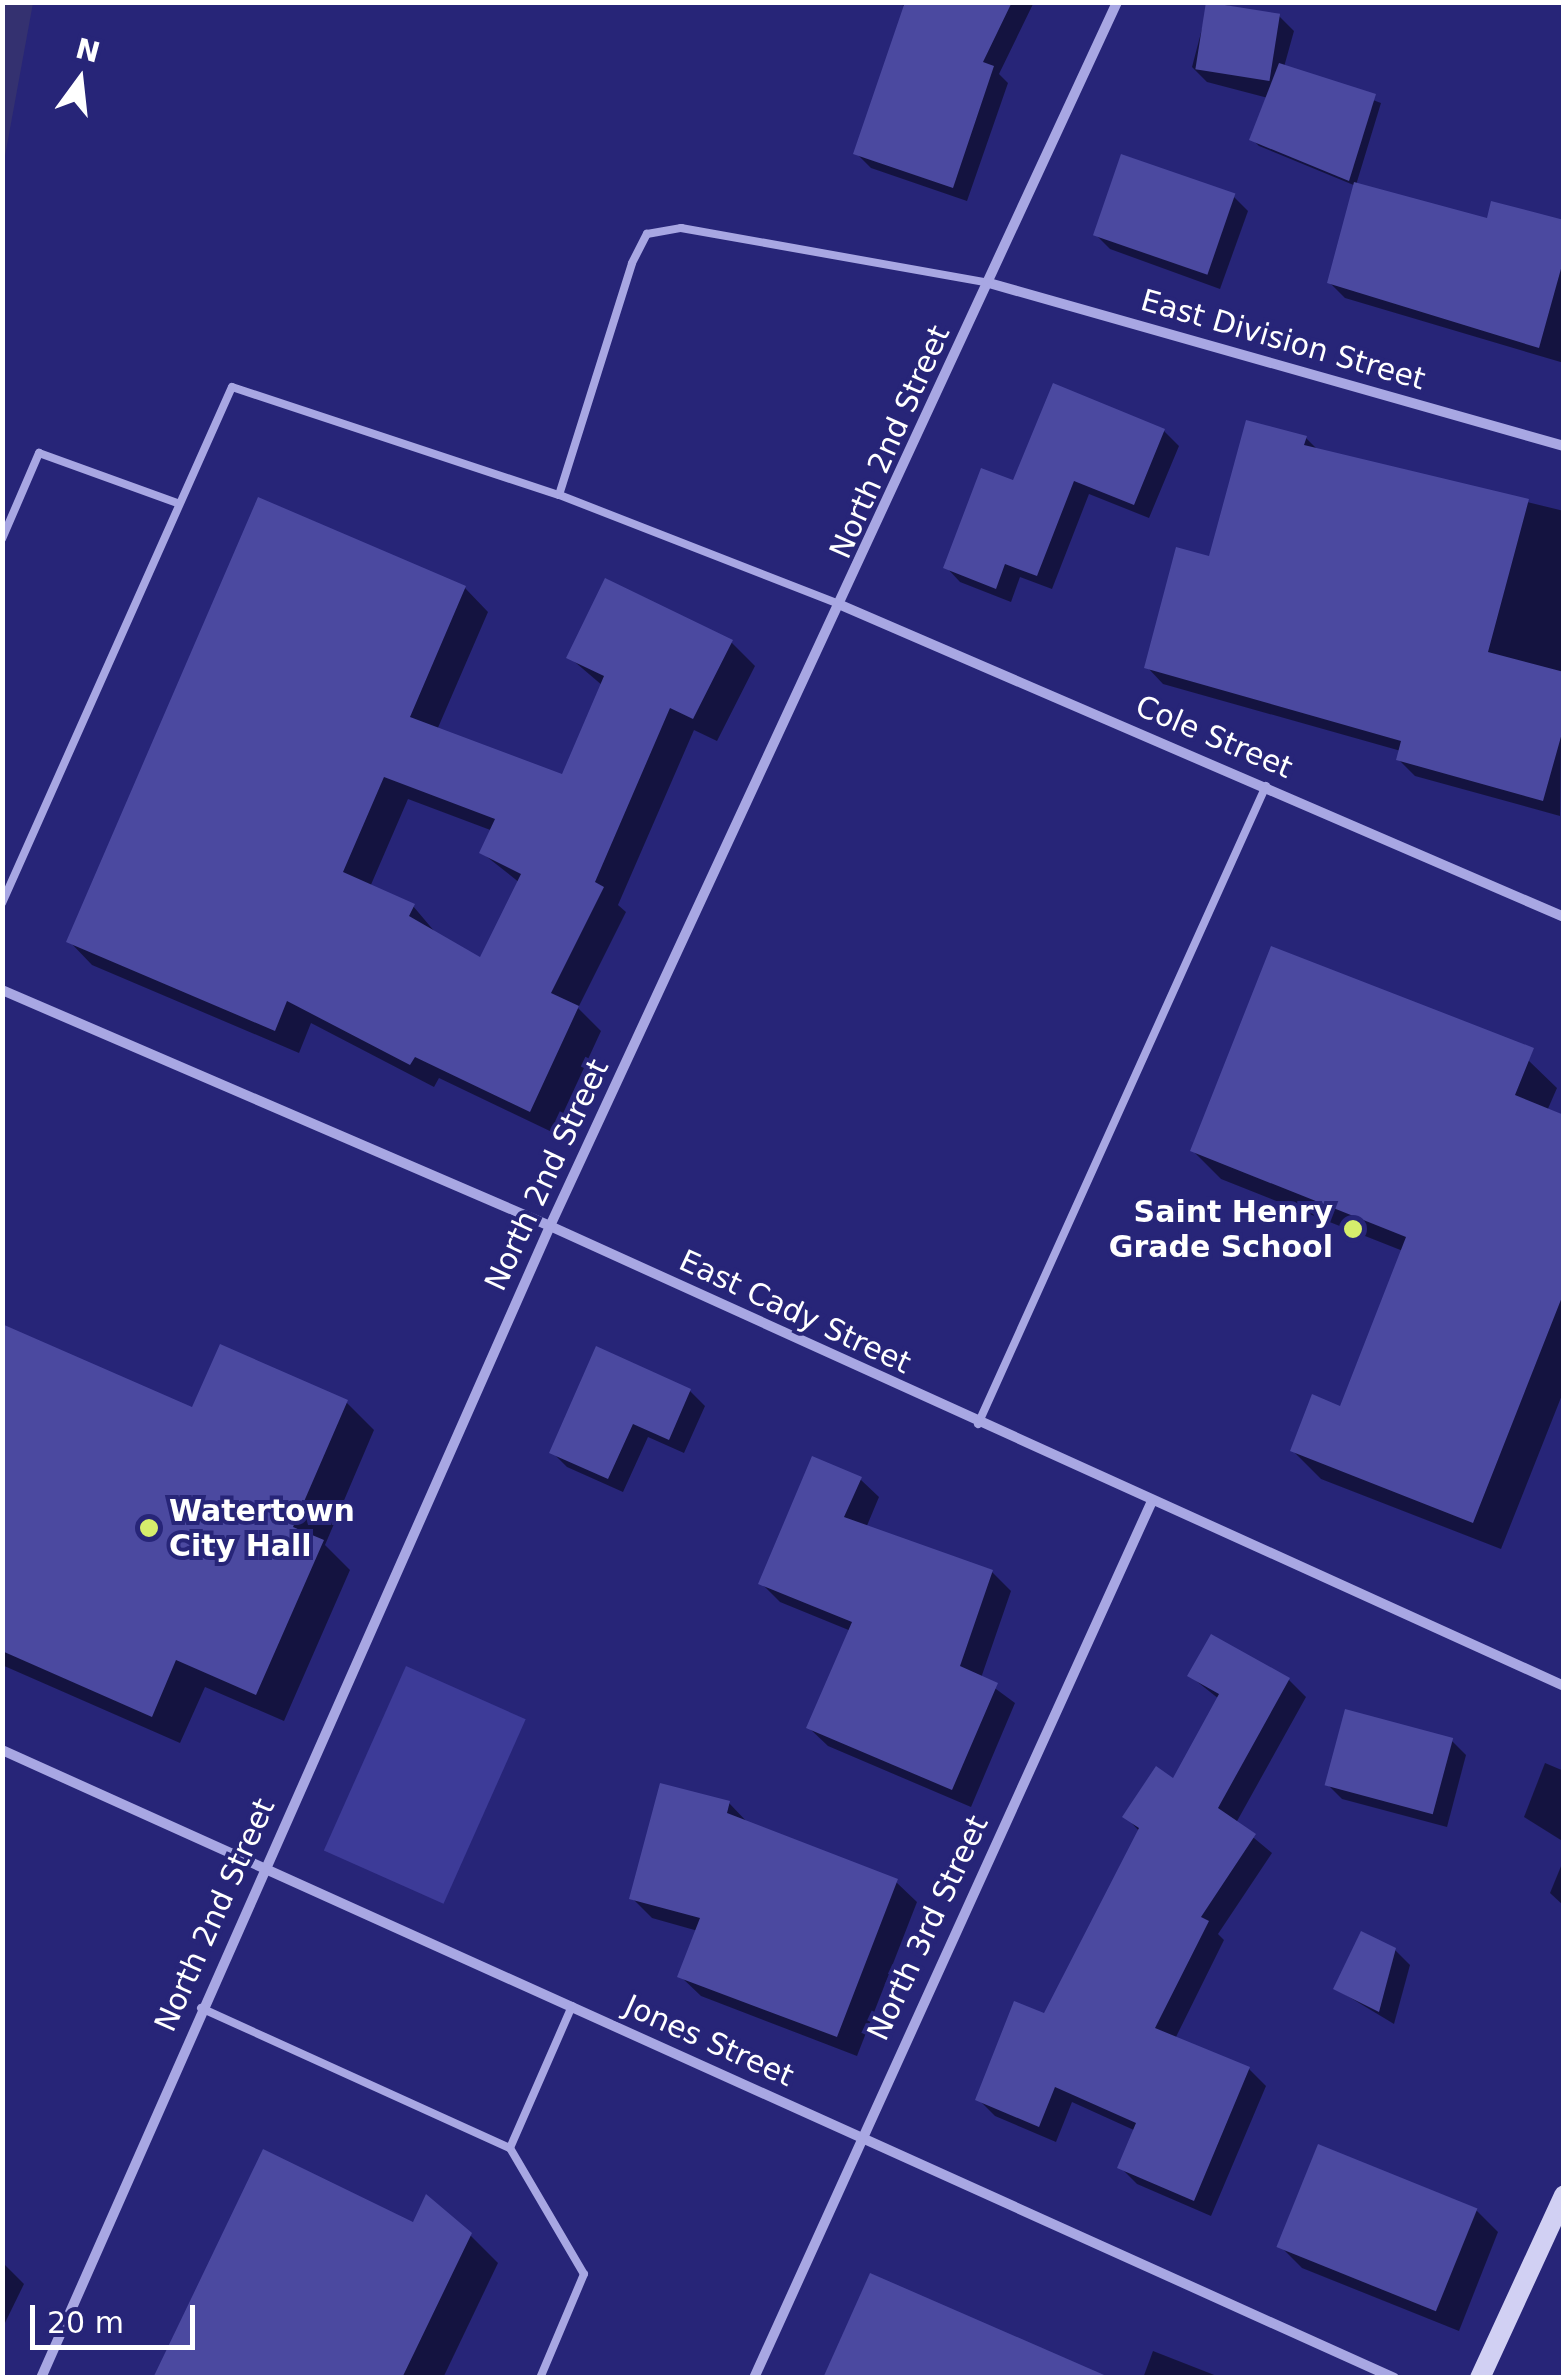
<!DOCTYPE html>
<style>
body{margin:0}
#map{position:relative;width:1566px;height:2380px;overflow:hidden;background:#272578;font-family:"DejaVu Sans",sans-serif}
div>[style]{position:absolute}
.green>*{inset:0;background:#3d3b98;transform-origin:0 0}
.water>*{inset:0;background:#343170}
.shadow>*{inset:0;background:#0007}
.building>*{inset:0;background:#4b49a0;transform-origin:0 0}
.lane>*{height:8px;margin:-4px;padding:0 4px;transform-origin:4px;border-radius:4px;background:#a8a7e3}
.street>*{height:10px;margin:-5px;padding:0 5px;transform-origin:5px;border-radius:5px;background:#a8a7e3}
.secondary>*{height:20px;margin:-10px;padding:0 10px;transform-origin:10px;border-radius:10px;background:#d1d0f3}
.dots>*{width:28px;height:28px;translate:-50% -50%;box-sizing:border-box;border:5px solid #272578;border-radius:50%}
span{translate:-50% -50%;white-space:nowrap;text-align:center;line-height:1.15;-webkit-text-stroke:8px #272578;paint-order:stroke}
.street-label{font-size:30px;color:#fff}
.poi-label{font-size:30px;color:#fff;font-weight:700}
.right{translate:-100% -50%;text-align:right}
.left{translate:0 -50%;text-align:left}
.frame{position:absolute;inset:0;border:5px solid #fff;pointer-events:none}
.north{position:absolute;left:30px;top:30px;width:100px;height:100px;-webkit-text-stroke:8px #272578;paint-order:stroke;rotate:15deg;font-size:28px;font-weight:700;line-height:40px;text-align:center;color:#fff}
.north::after{content:'';display:block;margin:auto;width:35px;height:45px;background:#fff;clip-path:polygon(50% 0,100% 100%,50% 72%,0 100%)}
.scale{position:absolute;left:30px;top:2305px;width:165px;height:45px;box-sizing:border-box;border:5px solid #fff;border-top:0;padding-left:12px;font-size:30px;line-height:35px;white-space:nowrap;color:#fff;-webkit-text-stroke:8px #272578;paint-order:stroke}
</style>
<div id="map">
<div class="green">
<div style="left:406px;top:1666px;width:131px;height:202px;rotate:24deg"></div>
</div>
<div class="water">
<div style="clip-path:polygon(3px 2px,33px 3px,3px 167px,2px 3px)"></div>
</div>
<div class="shadow">
<div style="clip-path:polygon(897px 2px,1034px 2px,999px 74px,1008px 83px,967px 201px,871px 168px,856px 153px,906px 7px)"></div>
<div style="clip-path:polygon(1209px 2px,1279px 16px,1294px 31px,1284px 67px,1381px 103px,1356px 185px,1488px 221px,1564px 223px,1564px 363px,1345px 298px,1330px 283px,1356px 186px,1259px 146px,1252px 139px,1268px 98px,1207px 82px,1192px 67px)"></div>
<div style="clip-path:polygon(1233px 196px,1248px 211px,1220px 289px,1110px 249px,1095px 234px)"></div>
<div style="clip-path:polygon(1164px 431px,1179px 446px,1149px 518px,1089px 494px,1052px 589px,1020px 577px,1011px 602px,960px 582px,946px 567px,1015px 484px)"></div>
<div style="clip-path:polygon(1306px 438px,1319px 451px,1564px 511px,1560px 816px,1415px 776px,1398px 759px,1401px 751px,1163px 684px,1147px 667px,1211px 559px)"></div>
<div style="clip-path:polygon(evenodd,465px 588px,488px 612px,437px 730px,563px 777px,603px 686px,569px 657px,731px 642px,755px 666px,717px 741px,694px 730px,618px 905px,626px 912px,578px 1008px,601px 1031px,554px 1133px,439px 1078px,434px 1087px,311px 1023px,299px 1053px,92px 965px,69px 941px,465px 588px,408px 799px,493px 831px,482px 853px,520px 883px,481px 960px,435px 932px,413px 906px,370px 887px,408px 799px)"></div>
<div style="clip-path:polygon(1528px 1060px,1557px 1088px,1547px 1111px,1564px 1118px,1564px 1390px,1501px 1549px,1321px 1479px,1293px 1451px,1341px 1409px,1403px 1251px,1221px 1179px,1193px 1151px)"></div>
<div style="clip-path:polygon(2px 1327px,193px 1410px,346px 1402px,374px 1430px,325px 1545px,350px 1570px,284px 1721px,205px 1687px,180px 1743px,2px 1665px)"></div>
<div style="clip-path:polygon(690px 1391px,705px 1406px,684px 1453px,648px 1437px,623px 1492px,567px 1467px,552px 1452px)"></div>
<div style="clip-path:polygon(860px 1479px,879px 1497px,866px 1528px,992px 1572px,1011px 1591px,981px 1678px,1015px 1703px,971px 1807px,828px 1746px,809px 1728px,851px 1631px,780px 1602px,761px 1583px)"></div>
<div style="clip-path:polygon(1190px 1676px,1289px 1680px,1306px 1697px,1236px 1823px,1272px 1853px,1218px 1934px,1224px 1940px,1175px 2039px,1249px 2069px,1266px 2086px,1211px 2216px,1137px 2184px,1120px 2167px,1136px 2131px,1072px 2102px,1056px 2142px,995px 2116px,978px 2099px,1046px 2016px,1140px 1832px,1125px 1816px,1174px 1781px,1219px 1699px)"></div>
<div style="clip-path:polygon(1451px 1740px,1466px 1755px,1447px 1827px,1342px 1799px,1327px 1784px)"></div>
<div style="clip-path:polygon(1545px 1763px,1564px 1771px,1564px 1842px,1524px 1817px)"></div>
<div style="clip-path:polygon(729px 1803px,750px 1825px,896px 1882px,917px 1902px,857px 2056px,701px 1996px,680px 1976px,698px 1931px,652px 1918px,632px 1898px)"></div>
<div style="clip-path:polygon(1564px 1859px,1564px 1906px,1550px 1893px)"></div>
<div style="clip-path:polygon(1395px 1950px,1410px 1965px,1394px 2024px,1336px 1989px)"></div>
<div style="clip-path:polygon(1476px 2210px,1498px 2232px,1459px 2331px,1302px 2268px,1280px 2246px)"></div>
<div style="clip-path:polygon(414px 2225px,470px 2235px,498px 2263px,443px 2378px,155px 2378px)"></div>
<div style="clip-path:polygon(2px 2262px,24px 2284px,2px 2329px)"></div>
<div style="clip-path:polygon(1153px 2351px,1222px 2378px,1143px 2378px)"></div>
</div>
<div class="building">
<div style="clip-path:polygon(905px 2px,1012px 2px,983px 62px,994px 66px,953px 188px,853px 154px)"></div>
<div style="left:1206px;top:2px;width:75px;height:68px;rotate:9deg"></div>
<div style="clip-path:polygon(1279px 63px,1376px 94px,1349px 181px,1249px 140px)"></div>
<div style="left:1121px;top:154px;width:121px;height:86px;rotate:19deg"></div>
<div style="clip-path:polygon(1354px 182px,1487px 218px,1491px 201px,1564px 220px,1564px 258px,1539px 348px,1327px 283px)"></div>
<div style="clip-path:polygon(1053px 383px,1165px 429px,1134px 505px,1074px 481px,1037px 576px,1005px 564px,996px 589px,943px 568px,981px 468px,1013px 480px)"></div>
<div style="clip-path:polygon(1246px 420px,1307px 436px,1304px 445px,1529px 499px,1488px 652px,1564px 672px,1564px 726px,1543px 801px,1396px 760px,1401px 741px,1144px 668px,1176px 547px,1209px 556px)"></div>
<div style="clip-path:polygon(evenodd,258px 497px,466px 586px,410px 717px,562px 774px,604px 676px,566px 658px,605px 578px,733px 640px,693px 719px,670px 708px,595px 882px,604px 887px,551px 993px,579px 1006px,530px 1112px,415px 1057px,410px 1065px,287px 1001px,275px 1031px,66px 942px,258px 497px,384px 777px,495px 819px,479px 853px,521px 874px,480px 957px,409px 916px,415px 904px,343px 872px,384px 777px)"></div>
<div style="clip-path:polygon(1271px 946px,1534px 1048px,1515px 1095px,1564px 1115px,1564px 1292px,1473px 1523px,1290px 1451px,1312px 1394px,1340px 1406px,1406px 1237px,1190px 1151px)"></div>
<div style="clip-path:polygon(2px 1324px,192px 1407px,220px 1344px,348px 1400px,293px 1527px,324px 1540px,256px 1695px,176px 1660px,152px 1717px,2px 1651px)"></div>
<div style="clip-path:polygon(596px 1346px,691px 1389px,669px 1440px,633px 1424px,608px 1479px,549px 1453px)"></div>
<div style="clip-path:polygon(812px 1456px,862px 1477px,844px 1517px,993px 1570px,960px 1666px,998px 1683px,952px 1790px,806px 1728px,852px 1622px,758px 1584px)"></div>
<div style="clip-path:polygon(1211px 1634px,1290px 1678px,1218px 1808px,1256px 1834px,1201px 1917px,1209px 1921px,1155px 2028px,1250px 2067px,1194px 2201px,1117px 2168px,1136px 2123px,1055px 2087px,1039px 2127px,975px 2100px,1014px 2001px,1044px 2013px,1139px 1828px,1122px 1817px,1156px 1766px,1173px 1778px,1219px 1694px,1187px 1676px)"></div>
<div style="left:1345px;top:1709px;width:112px;height:79px;rotate:15deg"></div>
<div style="clip-path:polygon(660px 1783px,730px 1801px,727px 1813px,898px 1879px,837px 2037px,677px 1977px,700px 1918px,629px 1899px)"></div>
<div style="clip-path:polygon(1361px 1931px,1396px 1948px,1379px 2012px,1333px 1989px)"></div>
<div style="left:1318px;top:2144px;width:172px;height:111px;rotate:22deg"></div>
<div style="clip-path:polygon(263px 2149px,413px 2222px,426px 2194px,472px 2233px,402px 2378px,153px 2378px)"></div>
<div style="clip-path:polygon(870px 2273px,1111px 2378px,823px 2378px)"></div>
</div>
<div class="lane">
<div style="left:2px;top:539px;width:94px;rotate:-66.7deg"></div>
<div style="left:39px;top:453px;width:147px;rotate:19.9deg"></div>
<div style="left:839px;top:604px;width:300px;rotate:-158.7deg"></div>
<div style="left:559px;top:495px;width:243px;rotate:-72.5deg"></div>
<div style="left:632px;top:263px;width:33px;rotate:-63deg"></div>
<div style="left:647px;top:234px;width:35px;rotate:-10deg"></div>
<div style="left:681px;top:228px;width:313px;rotate:10.1deg"></div>
<div style="left:2px;top:903px;width:565px;rotate:-65.98deg"></div>
<div style="left:232px;top:387px;width:344px;rotate:18.3deg"></div>
<div style="left:978px;top:1424px;width:700px;rotate:-65.71deg"></div>
<div style="left:201px;top:2008px;width:339px;rotate:24.4deg"></div>
<div style="left:510px;top:2148px;width:146px;rotate:59.6deg"></div>
<div style="left:584px;top:2274px;width:113px;rotate:112.9deg"></div>
<div style="left:510px;top:2148px;width:155px;rotate:-66.4deg"></div>
</div>
<div class="street">
<div style="left:989px;top:283px;width:598px;rotate:15.83deg"></div>
<div style="left:843px;top:606px;width:785px;rotate:23.33deg"></div>
<div style="left:2px;top:990px;width:597px;rotate:23.3deg"></div>
<div style="left:550px;top:1226px;width:1113px;rotate:24.4deg"></div>
<div style="left:2px;top:1750px;width:1527px;rotate:24.28deg"></div>
<div style="left:41px;top:2378px;width:1259px;rotate:-66.16deg"></div>
<div style="left:550px;top:1226px;width:1349px;rotate:-65.14deg"></div>
<div style="left:754px;top:2378px;width:963px;rotate:-65.59deg"></div>
</div>
<div class="secondary">
<div style="left:1480px;top:2378px;width:201px;rotate:-65.3deg"></div>
</div>
<div class="dots">
<div style="left:1353px;top:1229px;background:#d6ed6c"></div>
<div style="left:149px;top:1528px;background:#d6ed6c"></div>
</div>
<div class="street-label">
<span style="left:1283px;top:340px;rotate:16deg">East Division Street</span>
<span style="left:890px;top:442px;rotate:-66deg">North 2nd Street</span>
<span style="left:1214px;top:737px;rotate:23deg">Cole Street</span>
<span style="left:547px;top:1175px;rotate:-65deg">North 2nd Street</span>
<span style="left:795px;top:1312px;rotate:25deg">East Cady Street</span>
<span style="left:215px;top:1915px;rotate:-66deg">North 2nd Street</span>
<span style="left:928px;top:1928px;rotate:-65deg">North 3rd Street</span>
<span style="left:709px;top:2041px;rotate:24deg">Jones Street</span>
</div>
<div class="poi-label">
<span class="right" style="left:1333px;top:1229px">Saint Henry<br>Grade School</span>
<span class="left" style="left:169px;top:1528px">Watertown<br>City Hall</span>
</div>
<div class="frame"></div>
<div class="north">N</div>
<div class="scale">20 m</div>
</div>
